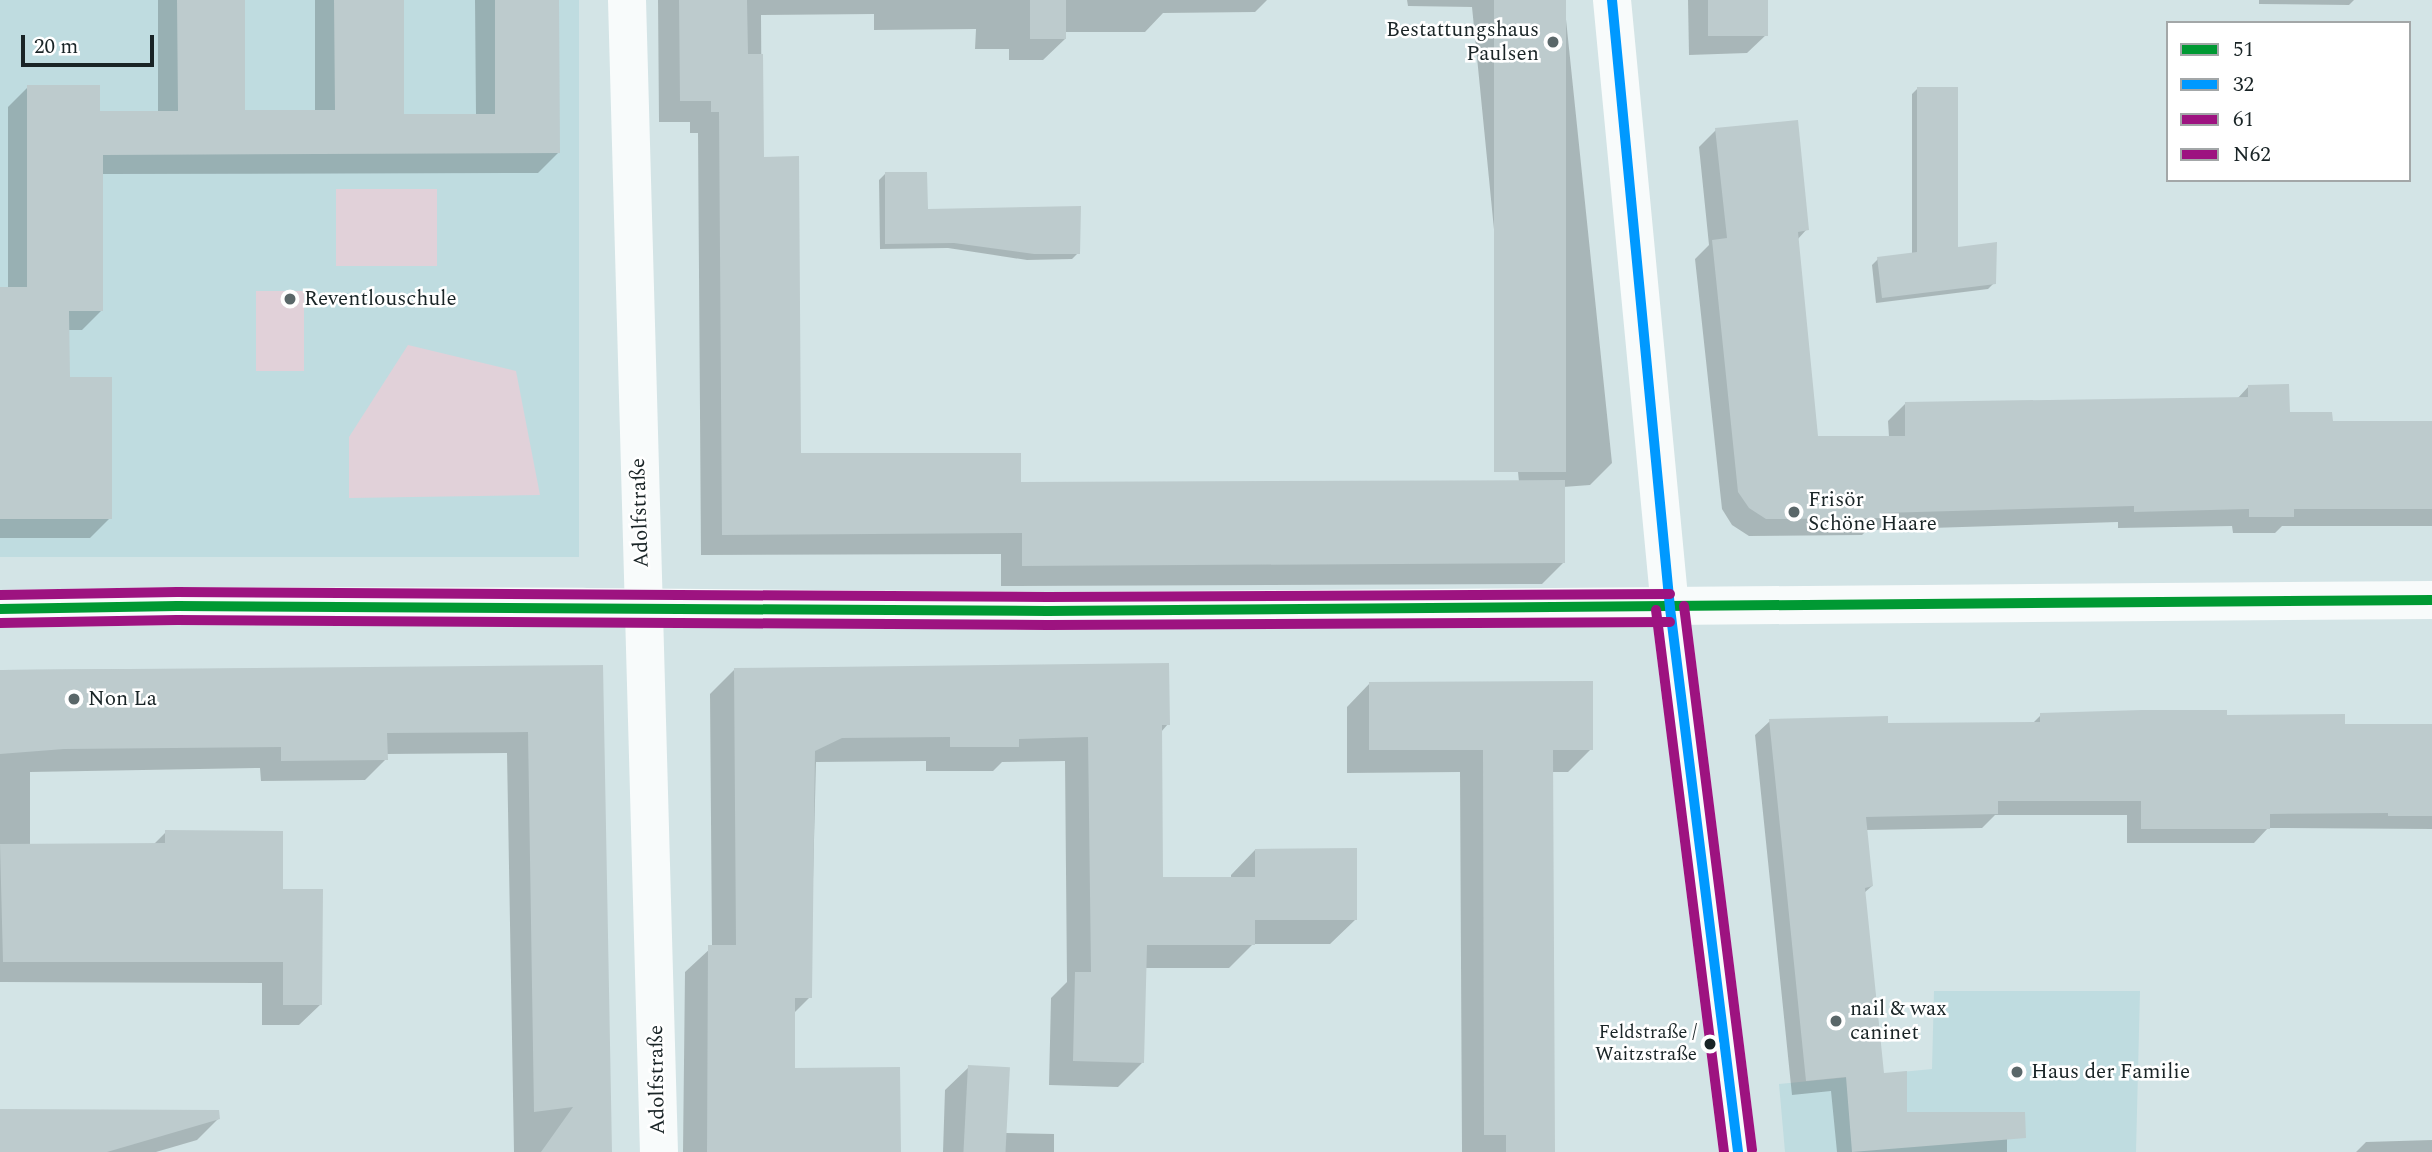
<!DOCTYPE html>
<meta charset="utf-8">
<style>
body{margin:0}
#map{position:relative;width:2432px;height:1152px;overflow:hidden;background:#d3e4e6;font-family:Spectral,serif}
div>[style]{position:absolute}
.built>*{inset:0;background:#bfdce0;transform-origin:0 0}
.green>*{inset:0;background:#e1d1d9;transform-origin:0 0}
.shadow>*{inset:0;background:#0003}
.building>*{inset:0;background:#bdcbcd;transform-origin:0 0}
.street>*{height:38px;margin:-19px;padding:0 19px;transform-origin:19px;border-radius:19px;background:#f8fbfb}
.secondary>*{height:38px;margin:-19px;padding:0 19px;transform-origin:19px;border-radius:19px;background:#f8fbfb}
.bus-1>*{height:10px;margin:-5px;padding:0 5px;transform-origin:5px;border-radius:5px;background:#093}
.bus-2>*{height:10px;margin:-5px;padding:0 5px;transform-origin:5px;border-radius:5px;background:#09f}
.bus-3>*{height:10px;margin:-5px;padding:0 5px;transform-origin:5px;border-radius:5px;background:#9d1380}
.bus-4>*{height:10px;margin:-5px;padding:0 5px;transform-origin:5px;border-radius:5px;background:#9d1380}
.dots>*{width:19px;height:19px;translate:-50% -50%;box-sizing:border-box;border:4px solid #fff;border-radius:50%}
span{translate:-50% -50%;white-space:nowrap;text-align:center;line-height:1.15;-webkit-text-stroke:5px #fff;paint-order:stroke}
.bus-label{font-size:19px;color:#192426}
.right{translate:-100% -50%;text-align:right}
.poi-label{font-size:21px;color:#192426}
.left{translate:0 -50%;text-align:left}
.street-label{font-size:21px;color:#192426}
.legend{position:absolute;left:2166px;top:21px;width:245px;height:161px;box-sizing:border-box;background:#fff;border:2px solid #a3a7a8;margin:0;padding:9px 12px;list-style:none;font-size:21px;color:#192426}
.legend li{display:flex;align-items:center;gap:14px;height:35px}
.legend b{width:35px;border:2px solid #a3a7a8}
.scale{position:absolute;left:21px;top:35px;width:133px;height:32px;box-sizing:border-box;border:4px solid #192426;border-top:0;padding-left:9px;font-size:21px;line-height:24px;white-space:nowrap;color:#192426;-webkit-text-stroke:5px #fff;paint-order:stroke}
</style>
<div id="map">
<div class="built">
<div style="left:0;top:0;width:579px;height:557px"></div>
<div style="clip-path:polygon(1934px 991px,2140px 991px,2136px 1152px,1785px 1152px,1779px 1084px,1932px 1069px)"></div>
</div>
<div class="green">
<div style="left:336px;top:189px;width:101px;height:77px"></div>
<div style="left:256px;top:291px;width:48px;height:80px"></div>
<div style="clip-path:polygon(408px 345px,516px 371px,540px 495px,349px 498px,349px 437px)"></div>
</div>
<div class="shadow">
<div style="clip-path:polygon(158px 0,243px 0,244px 111px,315px 111px,315px 0,402px 0,403px 116px,476px 116px,475px 0,558px 0,558px 153px,538px 173px,101px 174px,102px 310px,82px 330px,68px 330px,68px 379px,110px 518px,90px 538px,0 538px,0 289px,8px 289px,8px 107px,28px 87px,98px 113px,158px 113px)"></div>
<div style="clip-path:polygon(658px 0,1267px 0,1255px 12px,1163px 13px,1145px 32px,1065px 32px,1065px 39px,1043px 60px,1009px 60px,1009px 49px,975px 49px,976px 29px,874px 30px,874px 14px,761px 15px,762px 158px,799px 455px,1020px 484px,1519px 482px,1472px 7px,1408px 6px,1407px 0,1564px 0,1612px 463px,1590px 485px,1563px 487px,1563px 563px,1542px 584px,1001px 586px,1001px 554px,701px 555px,698px 133px,690px 133px,690px 122px,659px 122px)"></div>
<div style="clip-path:polygon(1688px 0,1766px 0,1767px 34px,1747px 53px,1689px 55px)"></div>
<div style="clip-path:polygon(2259px 0,2354px 0,2349px 5px,2259px 4px)"></div>
<div style="clip-path:polygon(1918px 88px,1956px 249px,1994px 283px,1988px 289px,1876px 303px,1872px 265px,1878px 259px,1912px 255px,1912px 94px)"></div>
<div style="clip-path:polygon(1716px 130px,1807px 229px,1797px 240px,1817px 437px,1889px 437px,1888px 421px,1906px 403px,2237px 399px,2249px 386px,2288px 414px,2331px 423px,2432px 423px,2432px 526px,2282px 526px,2275px 533px,2233px 533px,2232px 526px,2118px 528px,2118px 522px,1867px 530px,1862px 535px,1749px 536px,1732px 525px,1722px 509px,1695px 259px,1709px 245px,1699px 147px)"></div>
<div style="clip-path:polygon(885px 174px,926px 211px,1078px 253px,1072px 259px,1027px 260px,948px 248px,880px 249px,879px 180px)"></div>
<div style="clip-path:polygon(601px 667px,610px 1152px,514px 1152px,507px 753px,386px 754px,386px 759px,365px 780px,261px 781px,260px 768px,30px 772px,30px 846px,153px 845px,166px 832px,282px 891px,321px 1004px,299px 1025px,262px 1025px,262px 983px,0 982px,0 670px)"></div>
<div style="clip-path:polygon(735px 669px,1168px 724px,1161px 732px,1162px 879px,1231px 879px,1231px 875px,1255px 850px,1355px 920px,1330px 944px,1253px 944px,1229px 968px,1144px 968px,1143px 1062px,1118px 1087px,1049px 1085px,1051px 998px,1067px 982px,1065px 761px,1002px 762px,993px 771px,926px 771px,926px 761px,816px 762px,810px 997px,793px 1014px,793px 1070px,899px 1152px,683px 1152px,685px 972px,712px 947px,710px 694px)"></div>
<div style="clip-path:polygon(1370px 683px,1591px 749px,1568px 772px,1552px 772px,1554px 1152px,1462px 1152px,1460px 772px,1347px 773px,1347px 707px)"></div>
<div style="clip-path:polygon(2041px 715px,2225px 717px,2343px 725px,2432px 725px,2432px 829px,2268px 828px,2254px 843px,2127px 843px,2127px 815px,1995px 815px,1982px 828px,1866px 830px,1872px 886px,1864px 893px,1882px 1075px,1905px 1113px,2007px 1131px,2007px 1152px,1837px 1152px,1831px 1091px,1792px 1095px,1755px 735px,1770px 721px,1886px 725px,2033px 723px)"></div>
<div style="clip-path:polygon(969px 1067px,1006px 1133px,1054px 1134px,1054px 1152px,943px 1152px,945px 1090px)"></div>
<div style="clip-path:polygon(0 1110px,218px 1119px,197px 1140px,156px 1152px,0 1152px)"></div>
<div style="clip-path:polygon(2432px 1140px,2432px 1152px,2236px 1152px,2356px 1152px,2366px 1142px)"></div>
</div>
<div class="building">
<div style="clip-path:polygon(177px 0,245px 0,245px 110px,335px 110px,334px 0,404px 0,404px 114px,495px 114px,495px 0,559px 0,560px 153px,103px 155px,103px 311px,69px 311px,70px 377px,112px 377px,112px 519px,0 519px,0 287px,27px 287px,27px 85px,100px 85px,100px 111px,178px 111px)"></div>
<div style="clip-path:polygon(679px 0,747px 0,748px 54px,763px 54px,764px 157px,799px 156px,801px 453px,1021px 453px,1021px 482px,1565px 480px,1565px 563px,1022px 566px,1022px 533px,722px 535px,719px 112px,711px 112px,711px 101px,680px 101px)"></div>
<div style="left:1030px;top:0;width:36px;height:39px"></div>
<div style="left:1494px;top:0;width:72px;height:472px"></div>
<div style="left:1708px;top:0;width:60px;height:36px"></div>
<div style="clip-path:polygon(1917px 87px,1958px 87px,1958px 247px,1997px 242px,1996px 284px,1882px 298px,1877px 257px,1917px 252px)"></div>
<div style="clip-path:polygon(1798px 120px,1809px 230px,1798px 232px,1818px 436px,1905px 436px,1905px 402px,2248px 397px,2248px 385px,2289px 384px,2290px 412px,2332px 412px,2333px 421px,2432px 421px,2432px 509px,2294px 509px,2294px 517px,2249px 517px,2249px 509px,2134px 512px,2134px 506px,1881px 513px,1881px 518px,1766px 519px,1749px 508px,1738px 492px,1712px 240px,1727px 238px,1715px 128px)"></div>
<div style="clip-path:polygon(885px 172px,927px 172px,928px 209px,1081px 206px,1080px 254px,1034px 254px,954px 243px,885px 244px)"></div>
<div style="clip-path:polygon(1169px 663px,1170px 725px,1162px 725px,1163px 877px,1255px 877px,1255px 849px,1357px 848px,1357px 920px,1255px 920px,1255px 945px,1147px 945px,1144px 1063px,1073px 1061px,1075px 972px,1091px 972px,1088px 737px,1019px 739px,1019px 747px,950px 747px,950px 737px,842px 738px,815px 751px,812px 998px,795px 998px,795px 1068px,900px 1067px,901px 1152px,707px 1152px,708px 945px,736px 945px,734px 668px)"></div>
<div style="clip-path:polygon(603px 665px,612px 1152px,541px 1152px,573px 1107px,534px 1112px,528px 732px,387px 733px,388px 760px,281px 761px,281px 747px,64px 749px,0 754px,0 670px)"></div>
<div style="clip-path:polygon(1593px 681px,1593px 750px,1553px 750px,1555px 1152px,1506px 1152px,1506px 1135px,1484px 1135px,1483px 750px,1369px 750px,1369px 682px)"></div>
<div style="clip-path:polygon(2142px 710px,2227px 710px,2227px 715px,2345px 714px,2345px 724px,2432px 724px,2432px 816px,2388px 816px,2388px 813px,2270px 814px,2270px 829px,2141px 829px,2141px 801px,1998px 801px,1998px 814px,1866px 817px,1873px 886px,1865px 888px,1884px 1073px,1907px 1071px,1907px 1112px,2025px 1112px,2026px 1138px,1852px 1152px,1846px 1077px,1806px 1081px,1769px 719px,1888px 716px,1888px 723px,2040px 722px,2040px 713px)"></div>
<div style="clip-path:polygon(165px 830px,283px 831px,283px 889px,323px 889px,322px 1005px,283px 1005px,283px 962px,3px 962px,0 844px,165px 843px)"></div>
<div style="left:968px;top:1065px;width:42px;height:87px;rotate:3deg"></div>
<div style="clip-path:polygon(0 1109px,219px 1110px,220px 1119px,107px 1152px,0 1152px)"></div>
</div>
<div class="street">
<div style="left:627px;top:0;width:1152px;rotate:88.41deg"></div>
<div style="left:0;top:609px;width:177px;rotate:-1deg"></div>
<div style="left:177px;top:606px;width:406px;rotate:0.1deg"></div>
<div style="left:583px;top:607px;width:464px;rotate:0.5deg"></div>
<div style="left:1047px;top:611px;width:1385px;rotate:-0.46deg"></div>
</div>
<div class="secondary">
<div style="left:1612px;top:0;width:611px;rotate:84.55deg"></div>
<div style="left:1670px;top:608px;width:548px;rotate:82.87deg"></div>
</div>
<div class="bus-1">
<div style="left:0;top:609px;width:177px;rotate:-1deg"></div>
<div style="left:177px;top:606px;width:870px;rotate:0.33deg"></div>
<div style="left:1047px;top:611px;width:1385px;rotate:-0.46deg"></div>
</div>
<div class="bus-2">
<div style="left:1612px;top:0;width:611px;rotate:84.55deg"></div>
<div style="left:1670px;top:608px;width:548px;rotate:82.87deg"></div>
</div>
<div class="bus-3">
<div style="left:1656px;top:610px;width:546px;rotate:82.85deg"></div>
<div style="left:0;top:623px;width:177px;rotate:-1deg"></div>
<div style="left:177px;top:620px;width:870px;rotate:0.33deg"></div>
<div style="left:1047px;top:625px;width:623px;rotate:-0.28deg"></div>
</div>
<div class="bus-4">
<div style="left:0;top:595px;width:177px;rotate:-1deg"></div>
<div style="left:177px;top:592px;width:870px;rotate:0.33deg"></div>
<div style="left:1047px;top:597px;width:623px;rotate:-0.28deg"></div>
<div style="left:1684px;top:606px;width:548px;rotate:82.87deg"></div>
</div>
<div class="dots">
<div style="left:1553px;top:42px;background:#5a6769"></div>
<div style="left:290px;top:299px;background:#5a6769"></div>
<div style="left:1794px;top:512px;background:#5a6769"></div>
<div style="left:74px;top:699px;background:#5a6769"></div>
<div style="left:1836px;top:1021px;background:#5a6769"></div>
<div style="left:1710px;top:1044px;background:#192426"></div>
<div style="left:2017px;top:1072px;background:#5a6769"></div>
</div>
<div class="bus-label">
<span class="right" style="left:1697px;top:1044px">Feldstraße /<br>Waitzstraße</span>
</div>
<div class="poi-label">
<span class="right" style="left:1539px;top:42px">Bestattungshaus<br>Paulsen</span>
<span class="left" style="left:304px;top:299px">Reventlouschule</span>
<span class="left" style="left:1808px;top:512px">Frisör<br>Schöne Haare</span>
<span class="left" style="left:88px;top:699px">Non La</span>
<span class="left" style="left:1850px;top:1021px">nail &amp; wax<br>caninet</span>
<span class="left" style="left:2031px;top:1072px">Haus der Familie</span>
</div>
<div class="street-label">
<span style="left:640px;top:513px;rotate:-92deg">Adolfstraße</span>
<span style="left:657px;top:1080px;rotate:-91deg">Adolfstraße</span>
</div>
<ul class="legend">
<li><b style="height:9px;background:#093"></b>51</li>
<li><b style="height:9px;background:#09f"></b>32</li>
<li><b style="height:9px;background:#9d1380"></b>61</li>
<li><b style="height:9px;background:#9d1380"></b>N62</li>
</ul>
<div class="scale">20 m</div>
</div>
